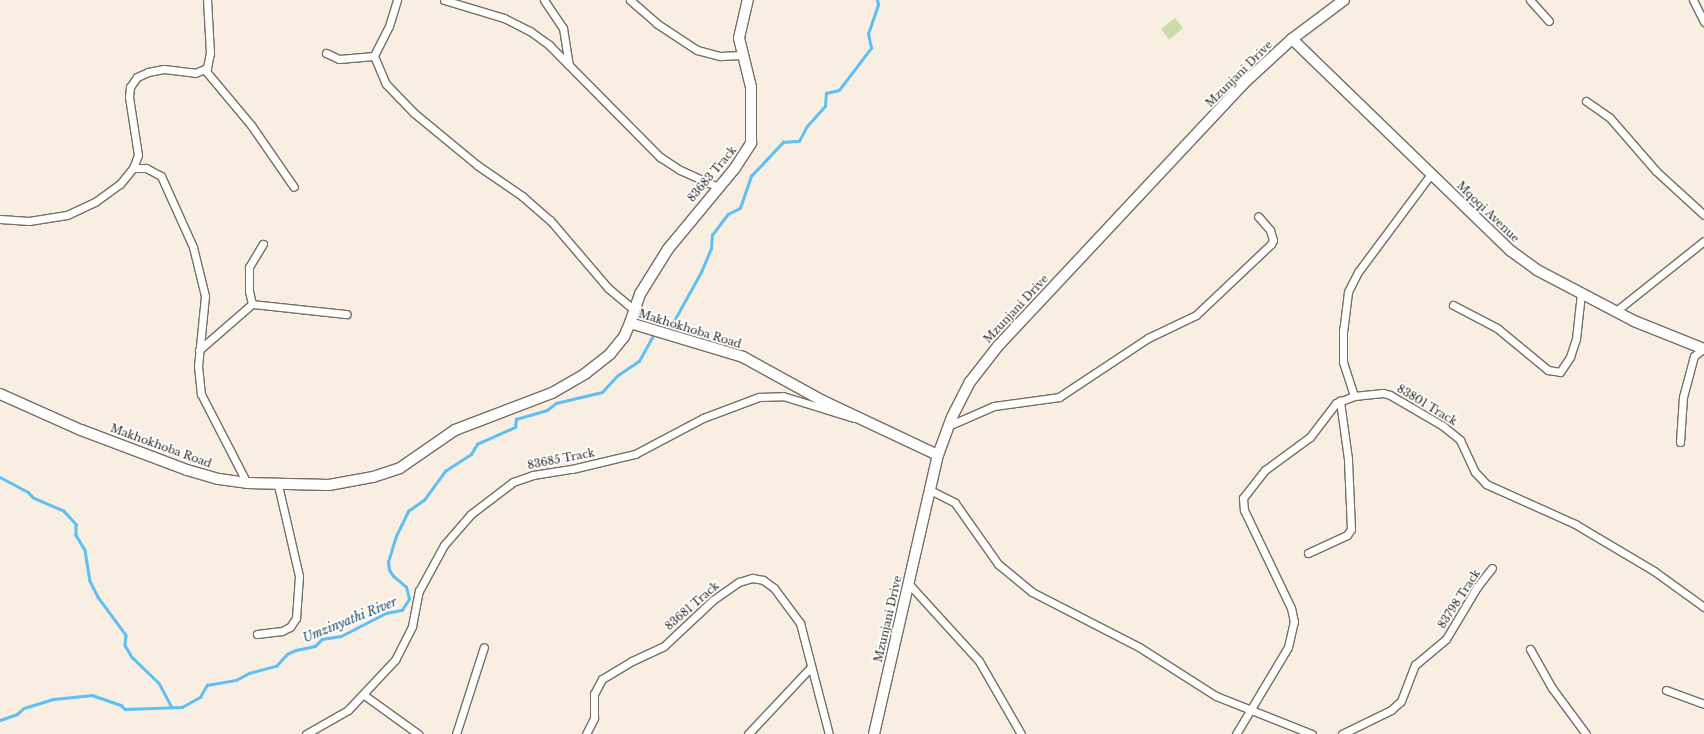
<!DOCTYPE html>
<style>
body{margin:0}
#map{position:relative;width:1704px;height:734px;overflow:hidden;background:#f8eee2;font-family:"Libre Baskerville",serif}
div>[style]{position:absolute}
.green>*{inset:0;background:#ccdba6;transform-origin:0 0}
.stream>*{height:2.5px;margin:-1.25px;padding:0 1.25px;transform-origin:1.25px;border-radius:1.25px;background:#5ebff4}
.roads{filter:drop-shadow(1px 0 #786e64) drop-shadow(-1px 0 #786e64) drop-shadow(0 1px #786e64) drop-shadow(0 -1px #786e64)}
.street>*{height:7px;margin:-3.5px;padding:0 3.5px;transform-origin:3.5px;border-radius:3.5px;background:#fff}
.secondary>*{height:10px;margin:-5px;padding:0 5px;transform-origin:5px;border-radius:5px;background:#fff}
span{translate:-50% -50%;white-space:nowrap;text-align:center;line-height:1.15;-webkit-text-stroke:3.5px #fff;paint-order:stroke}
.street-label{font-size:11px;color:#312c28}
.water-label{font-size:12px;color:#224b61;font-style:italic}
</style>
<div id="map">
<div class="green">
<div style="left:1175px;top:18px;width:13px;height:18px;rotate:51deg"></div>
</div>
<div class="stream">
<div style="left:664px;top:330px;width:6px;rotate:-18deg"></div>
<div style="left:670px;top:328px;width:64px;rotate:-61deg"></div>
<div style="left:701px;top:272px;width:26px;rotate:-67deg"></div>
<div style="left:711px;top:248px;width:13px;rotate:-86deg"></div>
<div style="left:712px;top:235px;width:26px;rotate:-53deg"></div>
<div style="left:728px;top:214px;width:13px;rotate:-27deg"></div>
<div style="left:740px;top:208px;width:34px;rotate:-71deg"></div>
<div style="left:751px;top:176px;width:47px;rotate:-46.7deg"></div>
<div style="left:783px;top:142px;width:16px;rotate:-4deg"></div>
<div style="left:799px;top:141px;width:17px;rotate:-62deg"></div>
<div style="left:807px;top:126px;width:27px;rotate:-48deg"></div>
<div style="left:825px;top:106px;width:13px;rotate:-86deg"></div>
<div style="left:826px;top:93px;width:13px;rotate:-13deg"></div>
<div style="left:839px;top:90px;width:53px;rotate:-52.7deg"></div>
<div style="left:871px;top:48px;width:14px;rotate:-102deg"></div>
<div style="left:868px;top:34px;width:31px;rotate:-71deg"></div>
<div style="left:878px;top:5px;width:5px;rotate:-101deg"></div>
<div style="left:0;top:477px;width:32px;rotate:28deg"></div>
<div style="left:28px;top:492px;width:8px;rotate:45deg"></div>
<div style="left:34px;top:498px;width:33px;rotate:23deg"></div>
<div style="left:64px;top:511px;width:18px;rotate:47deg"></div>
<div style="left:76px;top:524px;width:11px;rotate:90deg"></div>
<div style="left:76px;top:535px;width:17px;rotate:59deg"></div>
<div style="left:85px;top:550px;width:31px;rotate:81deg"></div>
<div style="left:90px;top:581px;width:18px;rotate:63deg"></div>
<div style="left:98px;top:597px;width:47px;rotate:53.6deg"></div>
<div style="left:126px;top:635px;width:10px;rotate:96deg"></div>
<div style="left:125px;top:645px;width:14px;rotate:60deg"></div>
<div style="left:132px;top:657px;width:37px;rotate:44deg"></div>
<div style="left:159px;top:683px;width:27px;rotate:62deg"></div>
<div style="left:0;top:720px;width:18px;rotate:-19deg"></div>
<div style="left:17px;top:714px;width:9px;rotate:-41deg"></div>
<div style="left:24px;top:708px;width:31px;rotate:-17deg"></div>
<div style="left:54px;top:699px;width:38px;rotate:-6deg"></div>
<div style="left:92px;top:695px;width:31px;rotate:19deg"></div>
<div style="left:121px;top:705px;width:6px;rotate:45deg"></div>
<div style="left:125px;top:709px;width:57px;rotate:-2deg"></div>
<div style="left:182px;top:707px;width:21px;rotate:-29deg"></div>
<div style="left:200px;top:697px;width:14px;rotate:-60deg"></div>
<div style="left:207px;top:685px;width:29px;rotate:-10deg"></div>
<div style="left:236px;top:680px;width:15px;rotate:-28deg"></div>
<div style="left:249px;top:673px;width:28px;rotate:-15deg"></div>
<div style="left:276px;top:666px;width:16px;rotate:-47deg"></div>
<div style="left:287px;top:654px;width:10px;rotate:-24deg"></div>
<div style="left:296px;top:650px;width:19px;rotate:-12deg"></div>
<div style="left:315px;top:646px;width:10px;rotate:-45deg"></div>
<div style="left:322px;top:639px;width:19px;rotate:-9deg"></div>
<div style="left:341px;top:636px;width:51px;rotate:-27.1deg"></div>
<div style="left:386px;top:613px;width:16px;rotate:-11deg"></div>
<div style="left:402px;top:610px;width:13px;rotate:-58deg"></div>
<div style="left:409px;top:599px;width:12px;rotate:-104deg"></div>
<div style="left:406px;top:587px;width:17px;rotate:-140deg"></div>
<div style="left:393px;top:576px;width:7px;rotate:-124deg"></div>
<div style="left:389px;top:570px;width:8px;rotate:-97deg"></div>
<div style="left:388px;top:562px;width:27px;rotate:-73deg"></div>
<div style="left:396px;top:536px;width:28px;rotate:-64deg"></div>
<div style="left:408px;top:511px;width:19px;rotate:-35deg"></div>
<div style="left:424px;top:500px;width:36px;rotate:-54deg"></div>
<div style="left:445px;top:471px;width:31px;rotate:-33deg"></div>
<div style="left:471px;top:454px;width:12px;rotate:-59deg"></div>
<div style="left:477px;top:444px;width:42px;rotate:-24.1deg"></div>
<div style="left:515px;top:427px;width:8px;rotate:-83deg"></div>
<div style="left:516px;top:419px;width:32px;rotate:-16deg"></div>
<div style="left:547px;top:410px;width:11px;rotate:-38deg"></div>
<div style="left:556px;top:403px;width:47px;rotate:-13.4deg"></div>
<div style="left:602px;top:392px;width:23px;rotate:-47deg"></div>
<div style="left:618px;top:375px;width:25px;rotate:-34deg"></div>
<div style="left:639px;top:361px;width:31px;rotate:-61deg"></div>
</div>
<div class="roads">
<div class="street">
<div style="left:397px;top:0;width:27px;rotate:107deg"></div>
<div style="left:389px;top:26px;width:34px;rotate:117deg"></div>
<div style="left:374px;top:56px;width:30px;rotate:67deg"></div>
<div style="left:386px;top:84px;width:40px;rotate:46deg"></div>
<div style="left:414px;top:113px;width:82px;rotate:39.5deg"></div>
<div style="left:477px;top:165px;width:55px;rotate:34.6deg"></div>
<div style="left:522px;top:196px;width:37px;rotate:41deg"></div>
<div style="left:550px;top:220px;width:89px;rotate:49.5deg"></div>
<div style="left:608px;top:288px;width:33px;rotate:40deg"></div>
<div style="left:444px;top:0;width:63px;rotate:16.7deg"></div>
<div style="left:504px;top:18px;width:29px;rotate:27deg"></div>
<div style="left:530px;top:31px;width:24px;rotate:36deg"></div>
<div style="left:549px;top:45px;width:158px;rotate:45.3deg"></div>
<div style="left:660px;top:157px;width:24px;rotate:33deg"></div>
<div style="left:680px;top:170px;width:42px;rotate:24.1deg"></div>
<div style="left:544px;top:0;width:34px;rotate:56deg"></div>
<div style="left:563px;top:28px;width:37px;rotate:81deg"></div>
<div style="left:630px;top:0;width:35px;rotate:41deg"></div>
<div style="left:656px;top:23px;width:49px;rotate:33.4deg"></div>
<div style="left:697px;top:50px;width:24px;rotate:15deg"></div>
<div style="left:720px;top:56px;width:21px;rotate:-3deg"></div>
<div style="left:1530px;top:0;width:28px;rotate:48deg"></div>
<div style="left:1693px;top:0;width:25px;rotate:63deg"></div>
<div style="left:326px;top:53px;width:14px;rotate:25deg"></div>
<div style="left:339px;top:59px;width:35px;rotate:-5deg"></div>
<div style="left:205px;top:70px;width:72px;rotate:50.1deg"></div>
<div style="left:251px;top:125px;width:75px;rotate:55.3deg"></div>
<div style="left:1586px;top:101px;width:29px;rotate:35deg"></div>
<div style="left:1610px;top:118px;width:70px;rotate:49deg"></div>
<div style="left:1656px;top:171px;width:65px;rotate:42.5deg"></div>
<div style="left:133px;top:168px;width:13px"></div>
<div style="left:146px;top:168px;width:17px;rotate:28deg"></div>
<div style="left:161px;top:176px;width:78px;rotate:65.7deg"></div>
<div style="left:193px;top:247px;width:50px;rotate:76.2deg"></div>
<div style="left:205px;top:296px;width:70px;rotate:95.7deg"></div>
<div style="left:198px;top:366px;width:28px;rotate:84deg"></div>
<div style="left:201px;top:394px;width:100px;rotate:62.7deg"></div>
<div style="left:1431px;top:174px;width:122px;rotate:126.7deg"></div>
<div style="left:1358px;top:272px;width:22px;rotate:117deg"></div>
<div style="left:1348px;top:292px;width:38px;rotate:97deg"></div>
<div style="left:1343px;top:330px;width:32px;rotate:90deg"></div>
<div style="left:1343px;top:362px;width:36px;rotate:72deg"></div>
<div style="left:1354px;top:396px;width:29px;rotate:-6deg"></div>
<div style="left:1383px;top:393px;width:7px;rotate:16deg"></div>
<div style="left:1390px;top:395px;width:61px;rotate:30.3deg"></div>
<div style="left:1443px;top:426px;width:22px;rotate:39deg"></div>
<div style="left:1460px;top:440px;width:35px;rotate:65deg"></div>
<div style="left:1475px;top:472px;width:16px;rotate:47deg"></div>
<div style="left:1486px;top:484px;width:98px;rotate:24.2deg"></div>
<div style="left:1575px;top:524px;width:92px;rotate:30.7deg"></div>
<div style="left:1654px;top:571px;width:62px;rotate:35.8deg"></div>
<div style="left:0;top:219px;width:29px;rotate:4deg"></div>
<div style="left:29px;top:221px;width:38px;rotate:-9deg"></div>
<div style="left:67px;top:215px;width:31px;rotate:-25deg"></div>
<div style="left:95px;top:202px;width:31px;rotate:-36deg"></div>
<div style="left:120px;top:184px;width:21px;rotate:-51deg"></div>
<div style="left:133px;top:168px;width:14px;rotate:-69deg"></div>
<div style="left:138px;top:155px;width:59px;rotate:-98.8deg"></div>
<div style="left:129px;top:97px;width:10px;rotate:-84deg"></div>
<div style="left:130px;top:87px;width:12px;rotate:-55deg"></div>
<div style="left:137px;top:77px;width:12px;rotate:-24deg"></div>
<div style="left:148px;top:72px;width:16px;rotate:-11deg"></div>
<div style="left:164px;top:69px;width:31px;rotate:7deg"></div>
<div style="left:195px;top:73px;width:13px;rotate:-23deg"></div>
<div style="left:207px;top:68px;width:15px;rotate:-79deg"></div>
<div style="left:210px;top:53px;width:53px;rotate:-93.2deg"></div>
<div style="left:252px;top:304px;width:13px;rotate:-103deg"></div>
<div style="left:249px;top:291px;width:24px;rotate:-90deg"></div>
<div style="left:249px;top:267px;width:27px;rotate:-59deg"></div>
<div style="left:1453px;top:305px;width:50px;rotate:27.6deg"></div>
<div style="left:1497px;top:328px;width:66px;rotate:39.5deg"></div>
<div style="left:1548px;top:370px;width:12px;rotate:9deg"></div>
<div style="left:1560px;top:372px;width:18px;rotate:-56deg"></div>
<div style="left:1570px;top:357px;width:19px;rotate:-72deg"></div>
<div style="left:1576px;top:339px;width:46px;rotate:-83.8deg"></div>
<div style="left:1616px;top:311px;width:112px;rotate:-38.5deg"></div>
<div style="left:199px;top:350px;width:70px;rotate:-41deg"></div>
<div style="left:252px;top:304px;width:95px;rotate:6.1deg"></div>
<div style="left:948px;top:426px;width:50px;rotate:-23.5deg"></div>
<div style="left:994px;top:406px;width:66px;rotate:-7.9deg"></div>
<div style="left:1059px;top:397px;width:107px;rotate:-33.5deg"></div>
<div style="left:1148px;top:338px;width:53px;rotate:-25.6deg"></div>
<div style="left:1196px;top:315px;width:103px;rotate:-43.4deg"></div>
<div style="left:1271px;top:244px;width:4px;rotate:-63deg"></div>
<div style="left:1273px;top:240px;width:10px;rotate:-107deg"></div>
<div style="left:1270px;top:230px;width:18px;rotate:-131deg"></div>
<div style="left:1680px;top:442px;width:45px;rotate:-86.2deg"></div>
<div style="left:1683px;top:397px;width:42px;rotate:-75deg"></div>
<div style="left:1694px;top:356px;width:11px;rotate:-38deg"></div>
<div style="left:930px;top:490px;width:28px;rotate:27deg"></div>
<div style="left:955px;top:503px;width:75px;rotate:54.8deg"></div>
<div style="left:998px;top:564px;width:44px;rotate:39.5deg"></div>
<div style="left:1032px;top:592px;width:120px;rotate:27.2deg"></div>
<div style="left:1139px;top:647px;width:91px;rotate:32.5deg"></div>
<div style="left:1216px;top:696px;width:103px;rotate:21.6deg"></div>
<div style="left:1308px;top:553px;width:43px;rotate:-24.8deg"></div>
<div style="left:1347px;top:535px;width:7px;rotate:-56deg"></div>
<div style="left:1351px;top:529px;width:70px;rotate:-92.5deg"></div>
<div style="left:1348px;top:459px;width:59px;rotate:-97.9deg"></div>
<div style="left:908px;top:583px;width:105px;rotate:47.7deg"></div>
<div style="left:979px;top:661px;width:84px;rotate:60.1deg"></div>
<div style="left:257px;top:634px;width:25px;rotate:-7deg"></div>
<div style="left:282px;top:631px;width:9px;rotate:-27deg"></div>
<div style="left:290px;top:627px;width:11px;rotate:-56deg"></div>
<div style="left:296px;top:618px;width:42px;rotate:-85.9deg"></div>
<div style="left:299px;top:576px;width:93px;rotate:-103deg"></div>
<div style="left:1530px;top:649px;width:45px;rotate:60.6deg"></div>
<div style="left:1552px;top:688px;width:57px;rotate:53.5deg"></div>
<div style="left:1666px;top:690px;width:40px;rotate:20.2deg"></div>
<div style="left:364px;top:695px;width:67px;rotate:35.8deg"></div>
<div style="left:306px;top:734px;width:48px;rotate:-29.7deg"></div>
<div style="left:348px;top:710px;width:69px;rotate:-46.8deg"></div>
<div style="left:395px;top:660px;width:38px;rotate:-63deg"></div>
<div style="left:412px;top:626px;width:36px;rotate:-79deg"></div>
<div style="left:419px;top:591px;width:52px;rotate:-61.5deg"></div>
<div style="left:444px;top:545px;width:41px;rotate:-48.9deg"></div>
<div style="left:471px;top:514px;width:53px;rotate:-37.3deg"></div>
<div style="left:513px;top:482px;width:21px;rotate:-19deg"></div>
<div style="left:533px;top:475px;width:39px;rotate:-9deg"></div>
<div style="left:572px;top:469px;width:65px;rotate:-13.4deg"></div>
<div style="left:635px;top:454px;width:77px;rotate:-27.9deg"></div>
<div style="left:703px;top:418px;width:60px;rotate:-20.6deg"></div>
<div style="left:759px;top:397px;width:24px;rotate:-2deg"></div>
<div style="left:783px;top:396px;width:74px;rotate:17.2deg"></div>
<div style="left:456px;top:734px;width:91px;rotate:-72.2deg"></div>
<div style="left:586px;top:734px;width:18px;rotate:-63deg"></div>
<div style="left:594px;top:718px;width:24px;rotate:-90deg"></div>
<div style="left:594px;top:694px;width:17px;rotate:-62deg"></div>
<div style="left:602px;top:679px;width:35px;rotate:-31deg"></div>
<div style="left:632px;top:661px;width:35px;rotate:-25deg"></div>
<div style="left:664px;top:646px;width:67px;rotate:-43.2deg"></div>
<div style="left:713px;top:600px;width:32px;rotate:-35deg"></div>
<div style="left:739px;top:582px;width:14px;rotate:-17deg"></div>
<div style="left:752px;top:578px;width:11px;rotate:10deg"></div>
<div style="left:763px;top:580px;width:14px;rotate:36deg"></div>
<div style="left:774px;top:588px;width:44px;rotate:53.4deg"></div>
<div style="left:800px;top:623px;width:115px;rotate:75.4deg"></div>
<div style="left:748px;top:734px;width:91px;rotate:-46.8deg"></div>
<div style="left:1236px;top:734px;width:101px;rotate:-59.1deg"></div>
<div style="left:1288px;top:647px;width:26px;rotate:-77deg"></div>
<div style="left:1294px;top:622px;width:14px;rotate:-102deg"></div>
<div style="left:1291px;top:608px;width:109px;rotate:-115.6deg"></div>
<div style="left:1244px;top:510px;width:12px;rotate:-95deg"></div>
<div style="left:1243px;top:498px;width:36px;rotate:-52deg"></div>
<div style="left:1265px;top:470px;width:56px;rotate:-36.3deg"></div>
<div style="left:1310px;top:437px;width:43px;rotate:-52.6deg"></div>
<div style="left:1336px;top:403px;width:19px;rotate:-21deg"></div>
<div style="left:1342px;top:734px;width:55px;rotate:-26.1deg"></div>
<div style="left:1391px;top:710px;width:13px;rotate:-42deg"></div>
<div style="left:1401px;top:701px;width:39px;rotate:-69deg"></div>
<div style="left:1415px;top:665px;width:40px;rotate:-40deg"></div>
<div style="left:1446px;top:639px;width:61px;rotate:-59.2deg"></div>
<div style="left:1477px;top:587px;width:24px;rotate:-52deg"></div>
</div>
<div class="secondary">
<div style="left:1292px;top:39px;width:305px;rotate:44.1deg"></div>
<div style="left:1511px;top:251px;width:32px;rotate:36deg"></div>
<div style="left:1537px;top:270px;width:110px;rotate:27.7deg"></div>
<div style="left:1634px;top:321px;width:75px;rotate:21.8deg"></div>
<div style="left:630px;top:323px;width:31px;rotate:-71deg"></div>
<div style="left:640px;top:294px;width:53px;rotate:-58.1deg"></div>
<div style="left:668px;top:249px;width:105px;rotate:-50.4deg"></div>
<div style="left:735px;top:168px;width:30px;rotate:-57deg"></div>
<div style="left:751px;top:143px;width:56px;rotate:-90deg"></div>
<div style="left:751px;top:87px;width:50px;rotate:-103.8deg"></div>
<div style="left:739px;top:38px;width:39px;rotate:-77deg"></div>
<div style="left:0;top:394px;width:89px;rotate:24deg"></div>
<div style="left:81px;top:430px;width:113px;rotate:20.7deg"></div>
<div style="left:187px;top:470px;width:33px;rotate:16deg"></div>
<div style="left:219px;top:479px;width:28px;rotate:8deg"></div>
<div style="left:247px;top:483px;width:82px;rotate:1.4deg"></div>
<div style="left:329px;top:485px;width:45px;rotate:-10.3deg"></div>
<div style="left:373px;top:477px;width:28px;rotate:-18deg"></div>
<div style="left:400px;top:468px;width:67px;rotate:-34.6deg"></div>
<div style="left:455px;top:430px;width:104px;rotate:-20.9deg"></div>
<div style="left:552px;top:393px;width:39px;rotate:-30deg"></div>
<div style="left:586px;top:373px;width:31px;rotate:-38deg"></div>
<div style="left:610px;top:354px;width:22px;rotate:-51deg"></div>
<div style="left:624px;top:337px;width:15px;rotate:-67deg"></div>
<div style="left:630px;top:323px;width:118px;rotate:16.7deg"></div>
<div style="left:743px;top:357px;width:91px;rotate:28.8deg"></div>
<div style="left:823px;top:401px;width:127px;rotate:25.2deg"></div>
<div style="left:874px;top:734px;width:286px;rotate:-77.1deg"></div>
<div style="left:938px;top:455px;width:40px;rotate:-69.8deg"></div>
<div style="left:952px;top:417px;width:39px;rotate:-63deg"></div>
<div style="left:970px;top:382px;width:46px;rotate:-52.1deg"></div>
<div style="left:998px;top:346px;width:359px;rotate:-46.9deg"></div>
<div style="left:1243px;top:84px;width:67px;rotate:-42.6deg"></div>
<div style="left:1292px;top:39px;width:65px;rotate:-36.9deg"></div>
</div>
</div>
<div class="street-label">
<span style="left:1239px;top:74px;rotate:-45deg">Mzunjani Drive</span>
<span style="left:712px;top:174px;rotate:-50deg">83683 Track</span>
<span style="left:1488px;top:212px;rotate:44deg">Mqoqi Avenue</span>
<span style="left:1016px;top:309px;rotate:-47deg">Mzunjani Drive</span>
<span style="left:690px;top:329px;rotate:17deg">Makhokhoba Road</span>
<span style="left:1427px;top:405px;rotate:31deg">83801 Track</span>
<span style="left:161px;top:446px;rotate:20deg">Makhokhoba Road</span>
<span style="left:561px;top:459px;rotate:-11deg">83685 Track</span>
<span style="left:1459px;top:599px;rotate:-57deg">83798 Track</span>
<span style="left:692px;top:606px;rotate:-41deg">83681 Track</span>
<span style="left:888px;top:619px;rotate:-77deg">Mzunjani Drive</span>
</div>
<div class="water-label">
<span style="left:350px;top:620px;rotate:-22deg">Umzinyathi River</span>
</div>
</div>
